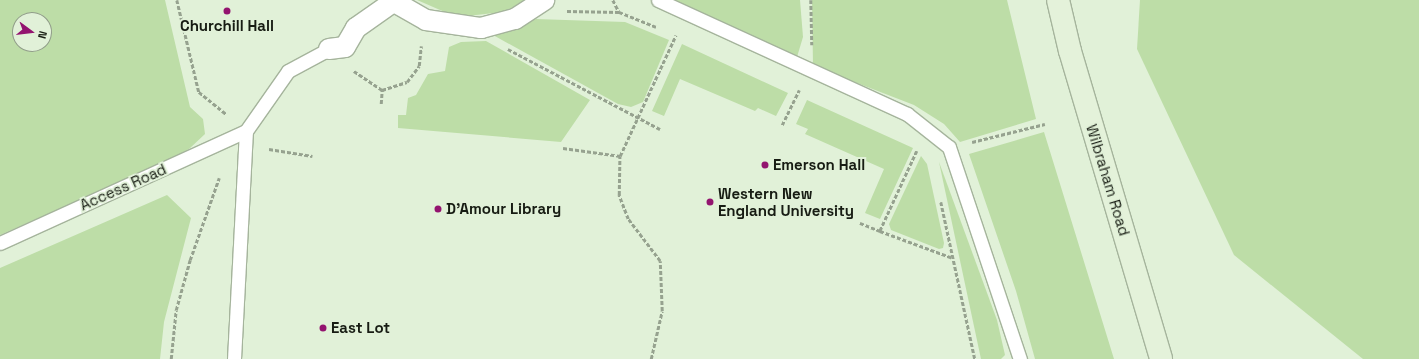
<!DOCTYPE html>
<meta charset="utf-8">
<style>
body{margin:0}
#map{position:relative;width:1419px;height:359px;overflow:hidden;background:#e1f1d8;font-family:"Space Grotesk",sans-serif}
div>[style]{position:absolute}
.green>*{inset:0;background:#bddda7}
.path>*{height:2.5px;margin-top:-1.25px;transform-origin:0;background:repeating-linear-gradient(90deg,#96a28f 0 4px,transparent 0 6px)}
.roads{filter:drop-shadow(1px 0 #a5b49c) drop-shadow(-1px 0 #a5b49c) drop-shadow(0 1px #a5b49c) drop-shadow(0 -1px #a5b49c)}
.service>*{height:13px;margin:-6.5px;padding:0 6.5px;transform-origin:6.5px;border-radius:6.5px;background:#fff}
.pedestrian>*{height:20px;margin:-10px;padding:0 10px;transform-origin:10px;border-radius:10px;background:#fff}
.secondary>*{height:22px;margin:-11px;padding:0 11px;transform-origin:11px;border-radius:11px;background:#e4f2da}
.dots>*{width:11px;height:11px;translate:-50% -50%;box-sizing:border-box;border:2px solid #e1f1d8;border-radius:50%}
span{translate:-50% -50%;white-space:nowrap;text-align:center;line-height:1.15;-webkit-text-stroke:4px #e1f1d8;paint-order:stroke}
.poi-label{font-size:15px;color:#171c13;font-weight:700}
.left{translate:0 -50%;text-align:left}
.street-label{font-size:15px;color:#171c13}
.north{position:absolute;left:12px;top:12px;width:40px;height:40px;box-sizing:border-box;background:#e1f1d8;border:1px solid #909c89;border-radius:50%;rotate:105deg;font-size:11px;font-weight:700;line-height:16px;text-align:center;color:#171c13}
.north::after{content:'';display:block;margin:auto;width:14px;height:18px;background:#93146f;clip-path:polygon(50% 0,100% 100%,50% 72%,0 100%)}
</style>
<div id="map">
<div class="green">
<div style="clip-path:polygon(evenodd,0 0,165px 0,190px 107px,203px 119px,205px 134px,189px 149px,160px 165px,0 235px,0 0,20px 20px,44px 20px,44px 44px,20px 44px,20px 20px)"></div>
<div style="clip-path:polygon(417px 0,528px 0,503px 12px,467px 16px,447px 13px)"></div>
<div style="clip-path:polygon(669px 0,800px 0,803px 37px,797px 57px)"></div>
<div style="clip-path:polygon(812px 0,1007px 0,1036px 119px,960px 142px,944px 124px,914px 105px,813px 66px)"></div>
<div style="clip-path:polygon(1140px 0,1419px 0,1419px 359px,1363px 359px,1234px 255px,1137px 49px)"></div>
<div style="clip-path:polygon(536px 19px,625px 22px,669px 40px,643px 102px,631px 107px,618px 104px,493px 35px)"></div>
<div style="clip-path:polygon(486px 41px,590px 100px,561px 142px,398px 128px,398px 115px,406px 115px,408px 98px,416px 95px,428px 74px,445px 71px,449px 47px,461px 42px)"></div>
<div style="clip-path:polygon(682px 44px,788px 93px,776px 116px,758px 108px,755px 111px,680px 79px,664px 116px,652px 111px)"></div>
<div style="clip-path:polygon(807px 100px,913px 148px,880px 219px,865px 213px,884px 169px,805px 134px,808px 129px,796px 124px)"></div>
<div style="clip-path:polygon(1044px 132px,1114px 359px,1035px 359px,1016px 291px,969px 154px)"></div>
<div style="clip-path:polygon(921px 156px,927px 164px,944px 243px,943px 248px,939px 249px,891px 230px,889px 224px)"></div>
<div style="clip-path:polygon(939px 162px,997px 320px,1005px 355px,1001px 359px,981px 359px)"></div>
<div style="clip-path:polygon(167px 195px,191px 218px,164px 322px,160px 359px,0 359px,0 268px)"></div>
</div>
<div class="path">
<div style="left:177px;top:0;width:95px;rotate:76.6deg"></div>
<div style="left:199px;top:92px;width:35px;rotate:39deg"></div>
<div style="left:613px;top:0;width:13px;rotate:63deg"></div>
<div style="left:619px;top:12px;width:40px;rotate:22deg"></div>
<div style="left:811px;top:0;width:45px;rotate:88.7deg"></div>
<div style="left:567px;top:11px;width:52px;rotate:1.1deg"></div>
<div style="left:508px;top:49px;width:172px;rotate:27.8deg"></div>
<div style="left:354px;top:71px;width:34px;rotate:34deg"></div>
<div style="left:382px;top:90px;width:26px;rotate:-18deg"></div>
<div style="left:407px;top:82px;width:20px;rotate:-53deg"></div>
<div style="left:419px;top:66px;width:20px;rotate:-84deg"></div>
<div style="left:381px;top:104px;width:14px;rotate:-86deg"></div>
<div style="left:782px;top:125px;width:39px;rotate:-64deg"></div>
<div style="left:972px;top:142px;width:75px;rotate:-13.9deg"></div>
<div style="left:563px;top:148px;width:58px;rotate:8deg"></div>
<div style="left:269px;top:149px;width:44px;rotate:9.2deg"></div>
<div style="left:917px;top:151px;width:88px;rotate:114.8deg"></div>
<div style="left:880px;top:231px;width:78px;rotate:20.3deg"></div>
<div style="left:941px;top:202px;width:161px;rotate:77.8deg"></div>
<div style="left:860px;top:223px;width:22px;rotate:22deg"></div>
<div style="left:171px;top:359px;width:49px;rotate:-84.2deg"></div>
<div style="left:176px;top:310px;width:52px;rotate:-74.4deg"></div>
<div style="left:190px;top:260px;width:87px;rotate:-70.5deg"></div>
<div style="left:651px;top:359px;width:49px;rotate:-77.1deg"></div>
<div style="left:662px;top:311px;width:50px;rotate:-92.3deg"></div>
<div style="left:660px;top:261px;width:53px;rotate:-127.3deg"></div>
<div style="left:628px;top:219px;width:26px;rotate:-111deg"></div>
<div style="left:619px;top:195px;width:39px;rotate:-89deg"></div>
<div style="left:620px;top:156px;width:133px;rotate:-65.2deg"></div>
</div>
<div class="roads">
<div class="service">
<div style="left:658px;top:0;width:274px;rotate:24.6deg"></div>
<div style="left:907px;top:114px;width:53px;rotate:38.2deg"></div>
<div style="left:949px;top:147px;width:224px;rotate:71.5deg"></div>
<div style="left:0;top:243px;width:270px;rotate:-24.5deg"></div>
<div style="left:234px;top:359px;width:228px;rotate:-87deg"></div>
<div style="left:246px;top:131px;width:73px;rotate:-55deg"></div>
<div style="left:288px;top:71px;width:47px;rotate:-28.2deg"></div>
</div>
<div class="pedestrian">
<div style="left:391px;top:0;width:40px;rotate:29.7deg"></div>
<div style="left:426px;top:20px;width:56px;rotate:8.3deg"></div>
<div style="left:481px;top:28px;width:35px;rotate:-15deg"></div>
<div style="left:515px;top:19px;width:35px;rotate:-33deg"></div>
<div style="left:329px;top:49px;width:16px;rotate:-7deg"></div>
<div style="left:345px;top:47px;width:22px;rotate:-60deg"></div>
<div style="left:356px;top:28px;width:45px;rotate:-35.1deg"></div>
</div>
<div class="secondary">
<div style="left:1058px;top:0;width:52px;rotate:76.8deg"></div>
<div style="left:1070px;top:51px;width:321px;rotate:73.5deg"></div>
</div>
</div>
<div class="dots">
<div style="left:227px;top:11px;background:#93146f"></div>
<div style="left:765px;top:165px;background:#93146f"></div>
<div style="left:710px;top:202px;background:#93146f"></div>
<div style="left:438px;top:209px;background:#93146f"></div>
<div style="left:323px;top:328px;background:#93146f"></div>
</div>
<div class="poi-label">
<span style="left:227px;top:26px">Churchill Hall</span>
<span class="left" style="left:773px;top:165px">Emerson Hall</span>
<span class="left" style="left:718px;top:202px">Western New<br>England University</span>
<span class="left" style="left:446px;top:209px">D’Amour Library</span>
<span class="left" style="left:331px;top:328px">East Lot</span>
</div>
<div class="street-label">
<span style="left:1108px;top:180px;rotate:73deg">Wilbraham Road</span>
<span style="left:123px;top:187px;rotate:-24deg">Access Road</span>
</div>
<div class="north">N</div>
</div>
